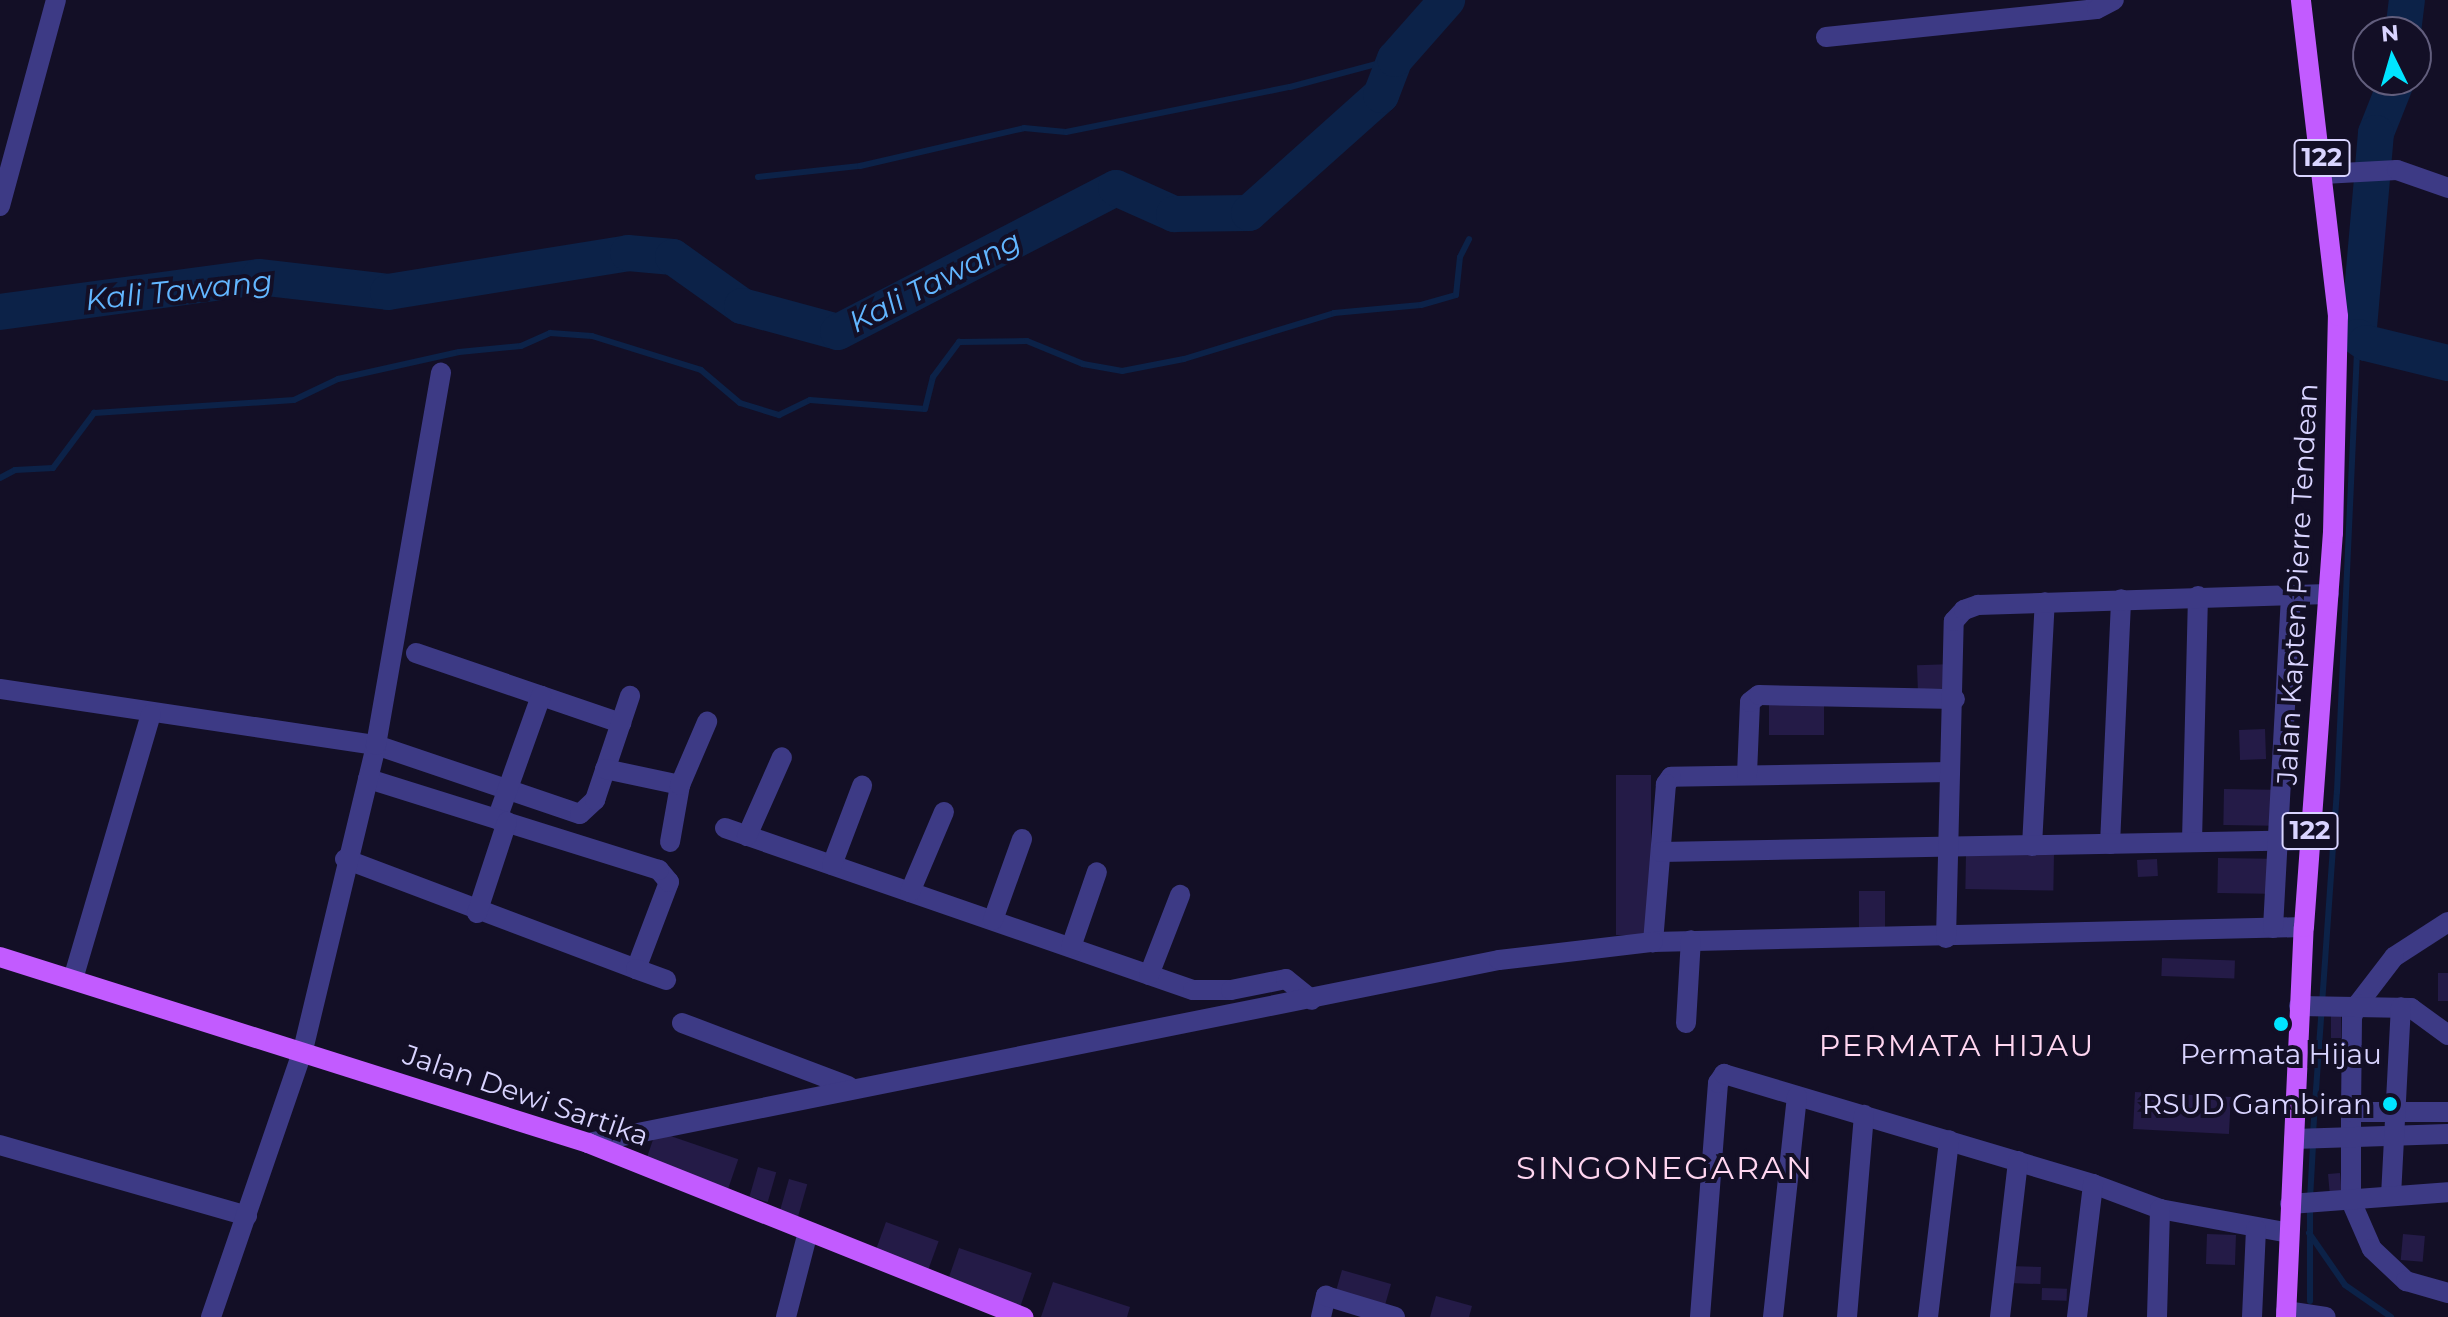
<!DOCTYPE html>
<style>
body{margin:0}
#map{position:relative;width:2448px;height:1317px;overflow:hidden;background:#130f26;font-family:Montserrat,sans-serif}
div>[style]{position:absolute}
.stream>*{height:6px;margin:-3px;padding:0 3px;transform-origin:3px;border-radius:3px;background:#0c2248}
.river>*{height:36px;margin:-18px;padding:0 18px;transform-origin:18px;border-radius:18px;background:#0c2248}
.building>*{inset:0;background:#241b47;transform-origin:0 0}
.minor>*{height:20px;margin:-10px;padding:0 10px;transform-origin:10px;border-radius:10px;background:#3d3a85}
.major>*{height:20px;margin:-10px;padding:0 10px;transform-origin:10px;border-radius:10px;background:#c25bff}
.dots>*{width:22px;height:22px;translate:-50% -50%;box-sizing:border-box;border:4px solid #130f26;border-radius:50%}
span{translate:-50% -50%;white-space:nowrap;text-align:center;line-height:1.15;-webkit-text-stroke:8px #130f26;paint-order:stroke}
.shield-label span{padding:2px 6px;background:#130f26;border:2px solid;border-radius:6px;-webkit-text-stroke-width:0}
.shield-label{font-size:26px;color:#d9d4ff;font-weight:700}
.street-label{font-size:28px;color:#d9d4ff}
.poi-label{font-size:28px;color:#d9d4ff}
.right{translate:-100% -50%;text-align:right}
.water-label{font-size:30px;color:#62b6ff;font-style:italic}
.neighbourhood-label{font-size:30px;color:#ffd6f0;letter-spacing:2px}
.quarter-label{font-size:32px;color:#ffd6f0;letter-spacing:2px}
.north{position:absolute;left:2352px;top:16px;width:80px;height:80px;box-sizing:border-box;background:#130f26;border:2px solid #625e7d;border-radius:50%;rotate:355deg;font-size:22px;font-weight:700;line-height:32px;text-align:center;color:#d9d4ff}
.north::after{content:'';display:block;margin:auto;width:28px;height:36px;background:#00e5ff;clip-path:polygon(50% 0,100% 100%,50% 72%,0 100%)}
</style>
<div id="map">
<div class="stream">
<div style="left:758px;top:177px;width:103px;rotate:-6.2deg"></div>
<div style="left:860px;top:166px;width:168px;rotate:-13deg"></div>
<div style="left:1024px;top:128px;width:42px;rotate:5.4deg"></div>
<div style="left:1066px;top:132px;width:228px;rotate:-11.4deg"></div>
<div style="left:1290px;top:87px;width:109px;rotate:-14.9deg"></div>
<div style="left:0;top:478px;width:17px;rotate:-28deg"></div>
<div style="left:15px;top:470px;width:38px;rotate:-3deg"></div>
<div style="left:53px;top:468px;width:69px;rotate:-53.3deg"></div>
<div style="left:94px;top:413px;width:200px;rotate:-3.7deg"></div>
<div style="left:294px;top:400px;width:49px;rotate:-25.5deg"></div>
<div style="left:338px;top:379px;width:124px;rotate:-12.6deg"></div>
<div style="left:459px;top:352px;width:62px;rotate:-5.5deg"></div>
<div style="left:521px;top:346px;width:32px;rotate:-24deg"></div>
<div style="left:550px;top:333px;width:42px;rotate:4.1deg"></div>
<div style="left:592px;top:336px;width:114px;rotate:17.3deg"></div>
<div style="left:701px;top:370px;width:51px;rotate:40.2deg"></div>
<div style="left:740px;top:403px;width:41px;rotate:17.1deg"></div>
<div style="left:779px;top:415px;width:34px;rotate:-26deg"></div>
<div style="left:810px;top:400px;width:115px;rotate:4.5deg"></div>
<div style="left:925px;top:409px;width:33px;rotate:-76deg"></div>
<div style="left:933px;top:377px;width:44px;rotate:-53.4deg"></div>
<div style="left:959px;top:342px;width:68px;rotate:-0.8deg"></div>
<div style="left:1027px;top:341px;width:61px;rotate:22.3deg"></div>
<div style="left:1083px;top:364px;width:40px;rotate:10deg"></div>
<div style="left:1122px;top:371px;width:63px;rotate:-11deg"></div>
<div style="left:1184px;top:359px;width:157px;rotate:-17deg"></div>
<div style="left:1334px;top:313px;width:87px;rotate:-5.3deg"></div>
<div style="left:1421px;top:305px;width:36px;rotate:-16deg"></div>
<div style="left:1456px;top:295px;width:38px;rotate:-84deg"></div>
<div style="left:1460px;top:257px;width:20px;rotate:-63deg"></div>
<div style="left:2313px;top:1133px;width:342px;rotate:-86deg"></div>
<div style="left:2337px;top:792px;width:455px;rotate:-87.4deg"></div>
<div style="left:2310px;top:1199px;width:54px;rotate:-86.8deg"></div>
<div style="left:2310px;top:1209px;width:92px;rotate:90deg"></div>
<div style="left:2309px;top:1233px;width:63px;rotate:55.3deg"></div>
<div style="left:2345px;top:1285px;width:56px;rotate:34.8deg"></div>
</div>
<div class="river">
<div style="left:2403px;top:32px;width:32px;rotate:-83deg"></div>
<div style="left:2397px;top:80px;width:57px;rotate:111.6deg"></div>
<div style="left:2376px;top:133px;width:205px;rotate:95deg"></div>
<div style="left:2358px;top:337px;width:10px;rotate:37deg"></div>
<div style="left:2366px;top:343px;width:84px;rotate:13.7deg"></div>
<div style="left:0;top:312px;width:261px;rotate:-7.7deg"></div>
<div style="left:259px;top:277px;width:130px;rotate:6.6deg"></div>
<div style="left:388px;top:292px;width:243px;rotate:-9.2deg"></div>
<div style="left:628px;top:253px;width:45px;rotate:5.1deg"></div>
<div style="left:673px;top:257px;width:85px;rotate:35.4deg"></div>
<div style="left:742px;top:306px;width:99px;rotate:15.2deg"></div>
<div style="left:838px;top:332px;width:313px;rotate:-27.4deg"></div>
<div style="left:1116px;top:188px;width:64px;rotate:24.1deg"></div>
<div style="left:1174px;top:214px;width:75px;rotate:-0.8deg"></div>
<div style="left:1249px;top:213px;width:177px;rotate:-41.8deg"></div>
<div style="left:1381px;top:95px;width:39px;rotate:-69deg"></div>
<div style="left:1395px;top:59px;width:79px;rotate:-48.6deg"></div>
</div>
<div class="building">
<div style="left:1954px;top:664px;width:24px;height:37px;rotate:88deg"></div>
<div style="left:1824px;top:704px;width:31px;height:55px;rotate:90deg"></div>
<div style="left:2265px;top:729px;width:30px;height:26px;rotate:88deg"></div>
<div style="left:1616px;top:775px;width:35px;height:160px"></div>
<div style="left:2224px;top:789px;width:50px;height:36px;rotate:1deg"></div>
<div style="left:1966px;top:853px;width:88px;height:36px;rotate:1deg"></div>
<div style="left:2218px;top:858px;width:49px;height:35px;rotate:1deg"></div>
<div style="left:2157px;top:859px;width:17px;height:20px;rotate:87deg"></div>
<div style="left:1859px;top:891px;width:26px;height:41px"></div>
<div style="left:2162px;top:958px;width:73px;height:18px;rotate:2deg"></div>
<div style="left:2438px;top:973px;width:10px;height:28px"></div>
<div style="left:2331px;top:1009px;width:10px;height:29px"></div>
<div style="left:2135px;top:1092px;width:96px;height:37px;rotate:3deg"></div>
<div style="left:656px;top:1131px;width:87px;height:33px;rotate:19deg"></div>
<div style="left:758px;top:1167px;width:19px;height:31px;rotate:16deg"></div>
<div style="left:2340px;top:1173px;width:25px;height:12px;rotate:85deg"></div>
<div style="left:789px;top:1179px;width:19px;height:35px;rotate:16deg"></div>
<div style="left:886px;top:1222px;width:56px;height:34px;rotate:20deg"></div>
<div style="left:2207px;top:1234px;width:29px;height:30px;rotate:2deg"></div>
<div style="left:2403px;top:1234px;width:22px;height:26px;rotate:5deg"></div>
<div style="left:959px;top:1248px;width:77px;height:38px;rotate:19deg"></div>
<div style="left:2009px;top:1266px;width:32px;height:17px;rotate:2deg"></div>
<div style="left:1342px;top:1270px;width:51px;height:27px;rotate:16deg"></div>
<div style="clip-path:polygon(1053px 1282px,1130px 1307px,1127px 1317px,1041px 1317px)"></div>
<div style="left:2042px;top:1288px;width:25px;height:12px;rotate:2deg"></div>
<div style="clip-path:polygon(1436px 1296px,1472px 1306px,1469px 1317px,1430px 1317px)"></div>
</div>
<div class="minor">
<div style="left:1826px;top:37px;width:272px;rotate:-5.9deg"></div>
<div style="left:2097px;top:9px;width:19px;rotate:-28deg"></div>
<div style="left:2323px;top:174px;width:74px;rotate:-3.1deg"></div>
<div style="left:2397px;top:170px;width:54px;rotate:19.4deg"></div>
<div style="left:0;top:206px;width:213px;rotate:-74.8deg"></div>
<div style="left:416px;top:653px;width:217px;rotate:18.9deg"></div>
<div style="left:0;top:689px;width:380px;rotate:8.5deg"></div>
<div style="left:376px;top:745px;width:215px;rotate:18.7deg"></div>
<div style="left:580px;top:814px;width:21px;rotate:-43deg"></div>
<div style="left:595px;top:800px;width:110px;rotate:-71.4deg"></div>
<div style="left:605px;top:769px;width:77px;rotate:12deg"></div>
<div style="left:1950px;top:772px;width:279px;rotate:179deg"></div>
<div style="left:1671px;top:777px;width:9px;rotate:126deg"></div>
<div style="left:1666px;top:784px;width:159px;rotate:94.7deg"></div>
<div style="left:1653px;top:942px;width:651px;rotate:-1.32deg"></div>
<div style="left:1747px;top:774px;width:72px;rotate:-87.6deg"></div>
<div style="left:1750px;top:702px;width:11px;rotate:-38deg"></div>
<div style="left:1759px;top:695px;width:196px;rotate:1.2deg"></div>
<div style="left:497px;top:819px;width:131px;rotate:-70.3deg"></div>
<div style="left:725px;top:828px;width:495px;rotate:19.1deg"></div>
<div style="left:1193px;top:990px;width:38px"></div>
<div style="left:1231px;top:990px;width:56px;rotate:-11.3deg"></div>
<div style="left:1286px;top:979px;width:33px;rotate:39deg"></div>
<div style="left:747px;top:836px;width:86px;rotate:-66.1deg"></div>
<div style="left:2192px;top:841px;width:245px;rotate:-88.6deg"></div>
<div style="left:670px;top:842px;width:58px;rotate:-80deg"></div>
<div style="left:680px;top:785px;width:69px;rotate:-66.8deg"></div>
<div style="left:2110px;top:844px;width:245px;rotate:-87.4deg"></div>
<div style="left:2032px;top:846px;width:244px;rotate:-87deg"></div>
<div style="left:1661px;top:852px;width:648px;rotate:-1.06deg"></div>
<div style="left:345px;top:859px;width:311px;rotate:20.7deg"></div>
<div style="left:636px;top:969px;width:93px;rotate:-69.2deg"></div>
<div style="left:669px;top:882px;width:16px;rotate:-130deg"></div>
<div style="left:659px;top:870px;width:305px;rotate:-162.6deg"></div>
<div style="left:832px;top:865px;width:85px;rotate:-69.2deg"></div>
<div style="left:910px;top:892px;width:87px;rotate:-67deg"></div>
<div style="left:477px;top:913px;width:96px;rotate:-71.8deg"></div>
<div style="left:993px;top:920px;width:86px;rotate:-70.3deg"></div>
<div style="left:2448px;top:922px;width:64px;rotate:147.1deg"></div>
<div style="left:2394px;top:957px;width:59px;rotate:127.5deg"></div>
<div style="left:2358px;top:1004px;width:14px;rotate:115deg"></div>
<div style="left:2352px;top:1017px;width:95px;rotate:90.6deg"></div>
<div style="left:2351px;top:1112px;width:89px;rotate:90deg"></div>
<div style="left:2351px;top:1201px;width:52px;rotate:66.4deg"></div>
<div style="left:2372px;top:1249px;width:47px;rotate:43.3deg"></div>
<div style="left:2406px;top:1281px;width:44px;rotate:15.9deg"></div>
<div style="left:2273px;top:928px;width:333px;rotate:-86.9deg"></div>
<div style="left:1946px;top:938px;width:317px;rotate:-88.6deg"></div>
<div style="left:1954px;top:621px;width:15px;rotate:-48deg"></div>
<div style="left:1964px;top:610px;width:15px;rotate:-20deg"></div>
<div style="left:1978px;top:605px;width:351px;rotate:-1.8deg"></div>
<div style="left:1071px;top:947px;width:79px;rotate:-70.9deg"></div>
<div style="left:636px;top:969px;width:32px;rotate:20deg"></div>
<div style="left:1149px;top:975px;width:86px;rotate:-68.8deg"></div>
<div style="left:73px;top:979px;width:276px;rotate:-73.6deg"></div>
<div style="left:2299px;top:1006px;width:112px;rotate:1deg"></div>
<div style="left:2411px;top:1008px;width:46px;rotate:36.1deg"></div>
<div style="left:682px;top:1023px;width:178px;rotate:20.8deg"></div>
<div style="left:1686px;top:1023px;width:83px;rotate:-86.6deg"></div>
<div style="left:2351px;top:1112px;width:97px"></div>
<div style="left:2294px;top:1139px;width:154px;rotate:-1.9deg"></div>
<div style="left:588px;top:1143px;width:929px;rotate:-11.36deg"></div>
<div style="left:1499px;top:960px;width:155px;rotate:-6.7deg"></div>
<div style="left:0;top:1145px;width:257px;rotate:16deg"></div>
<div style="left:2391px;top:1196px;width:189px;rotate:-87deg"></div>
<div style="left:2290px;top:1204px;width:158px;rotate:-4.3deg"></div>
<div style="left:2286px;top:1311px;width:40px;rotate:8.5deg"></div>
<div style="left:211px;top:1317px;width:282px;rotate:-71deg"></div>
<div style="left:303px;top:1050px;width:314px;rotate:-76.5deg"></div>
<div style="left:376px;top:745px;width:378px;rotate:-80.1deg"></div>
<div style="left:786px;top:1317px;width:88px;rotate:-75.5deg"></div>
<div style="left:1321px;top:1317px;width:22px;rotate:-77deg"></div>
<div style="left:1326px;top:1296px;width:72px;rotate:16.9deg"></div>
<div style="left:1700px;top:1317px;width:235px;rotate:-85.6deg"></div>
<div style="left:1718px;top:1083px;width:11px;rotate:-56deg"></div>
<div style="left:1724px;top:1074px;width:385px;rotate:16.6deg"></div>
<div style="left:2093px;top:1184px;width:72px;rotate:20.5deg"></div>
<div style="left:2160px;top:1209px;width:131px;rotate:10.5deg"></div>
<div style="left:1773px;top:1317px;width:222px;rotate:-83.8deg"></div>
<div style="left:1847px;top:1317px;width:203px;rotate:-85.2deg"></div>
<div style="left:1928px;top:1317px;width:178px;rotate:-83.2deg"></div>
<div style="left:2000px;top:1317px;width:157px;rotate:-83.4deg"></div>
<div style="left:2077px;top:1317px;width:134px;rotate:-83.1deg"></div>
<div style="left:2157px;top:1317px;width:108px;rotate:-88.4deg"></div>
<div style="left:2252px;top:1317px;width:88px;rotate:-87.4deg"></div>
</div>
<div class="major">
<div style="left:0;top:957px;width:617px;rotate:17.55deg"></div>
<div style="left:588px;top:1143px;width:469px;rotate:21.8deg"></div>
<div style="left:2286px;top:1317px;width:390px;rotate:-87.4deg"></div>
<div style="left:2304px;top:927px;width:395px;rotate:-85.8deg"></div>
<div style="left:2333px;top:533px;width:217px;rotate:-88.7deg"></div>
<div style="left:2338px;top:316px;width:318px;rotate:-96.7deg"></div>
</div>
<div class="dots">
<div style="left:2281px;top:1024px;background:#00e5ff"></div>
<div style="left:2390px;top:1104px;background:#00e5ff"></div>
</div>
<div class="shield-label">
<span style="left:2322px;top:158px">122</span>
<span style="left:2310px;top:831px">122</span>
</div>
<div class="street-label">
<span style="left:2297px;top:584px;rotate:-87deg">Jalan Kapten Pierre Tendean</span>
<span style="left:526px;top:1095px;rotate:19deg">Jalan Dewi Sartika</span>
</div>
<div class="poi-label">
<span style="left:2281px;top:1054px">Permata Hijau</span>
<span class="right" style="left:2372px;top:1104px">RSUD Gambiran</span>
</div>
<div class="water-label">
<span style="left:935px;top:282px;rotate:-27deg">Kali Tawang</span>
<span style="left:179px;top:291px;rotate:-6deg">Kali Tawang</span>
</div>
<div class="neighbourhood-label">
<span style="left:1957px;top:1046px">PERMATA HIJAU</span>
</div>
<div class="quarter-label">
<span style="left:1665px;top:1168px">SINGONEGARAN</span>
</div>
<div class="north">N</div>
</div>
